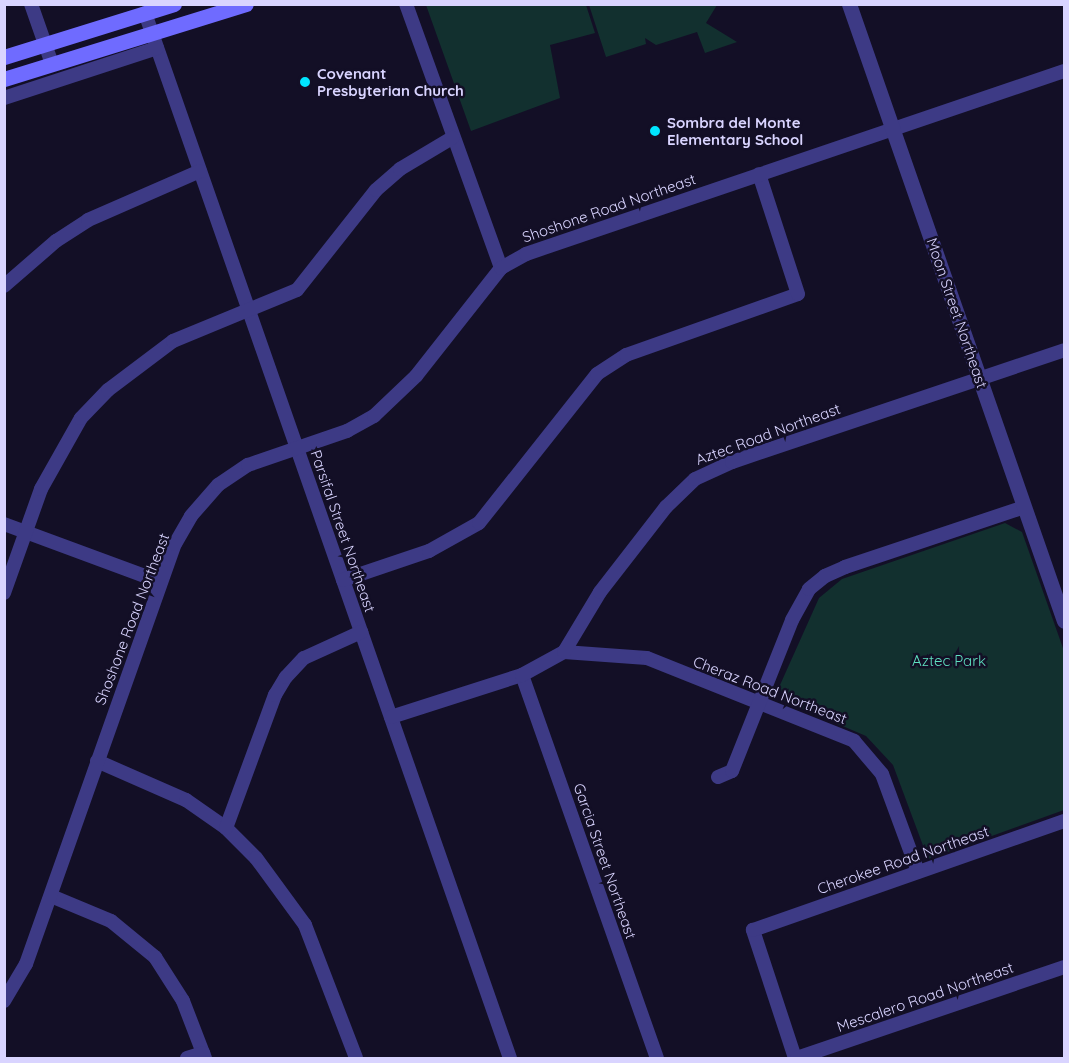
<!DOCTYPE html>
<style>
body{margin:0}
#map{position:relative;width:1069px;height:1063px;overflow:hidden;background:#130f26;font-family:Quicksand,sans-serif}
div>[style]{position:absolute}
.green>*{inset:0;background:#12302f}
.minor>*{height:14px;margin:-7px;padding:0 7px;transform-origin:7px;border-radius:7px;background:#3d3a85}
.tertiary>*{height:15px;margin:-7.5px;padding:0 7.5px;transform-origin:7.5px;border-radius:7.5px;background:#3d3a85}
.secondary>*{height:15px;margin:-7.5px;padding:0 7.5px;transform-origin:7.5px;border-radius:7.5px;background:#6f6bff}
.dots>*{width:16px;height:16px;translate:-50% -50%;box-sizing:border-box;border:3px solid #130f26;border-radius:50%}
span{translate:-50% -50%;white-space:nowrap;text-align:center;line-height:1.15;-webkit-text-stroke:5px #130f26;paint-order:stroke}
.poi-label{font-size:15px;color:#d9d4ff;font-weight:700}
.left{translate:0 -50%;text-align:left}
.street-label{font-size:15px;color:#d9d4ff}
.park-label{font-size:15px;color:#5fe0c0}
.frame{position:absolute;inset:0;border:6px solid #d9d4ff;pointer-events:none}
</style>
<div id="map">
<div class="green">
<div style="clip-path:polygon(426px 5px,586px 5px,595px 33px,550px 45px,560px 98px,471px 131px)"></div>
<div style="clip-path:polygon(589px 5px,717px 5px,706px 23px,737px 42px,705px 53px,697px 32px,656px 45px,645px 38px,646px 44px,606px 57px)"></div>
<div style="clip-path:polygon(1005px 523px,1022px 532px,1064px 651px,1064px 810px,928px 859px,893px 765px,866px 736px,784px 701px,780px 685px,819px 598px,842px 579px)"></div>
</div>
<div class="minor">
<div style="left:31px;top:4px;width:64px;rotate:70.7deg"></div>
<div style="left:406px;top:4px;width:281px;rotate:70.2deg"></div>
<div style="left:145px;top:13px;width:1107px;rotate:70.75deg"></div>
<div style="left:4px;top:98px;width:161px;rotate:-18.1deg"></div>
<div style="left:4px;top:286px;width:69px;rotate:-40.9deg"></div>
<div style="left:56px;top:241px;width:38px;rotate:-33deg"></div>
<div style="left:88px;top:220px;width:122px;rotate:-23.6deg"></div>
<div style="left:4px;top:524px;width:167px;rotate:20.3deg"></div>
<div style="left:343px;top:580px;width:91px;rotate:-18.6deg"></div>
<div style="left:429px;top:551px;width:57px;rotate:-29.2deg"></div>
<div style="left:479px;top:523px;width:190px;rotate:-51.6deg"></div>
<div style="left:597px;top:374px;width:35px;rotate:-33deg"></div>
<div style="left:626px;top:355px;width:182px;rotate:-19.5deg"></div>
<div style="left:798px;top:294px;width:126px;rotate:-108deg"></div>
<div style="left:4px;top:593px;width:110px;rotate:-70.4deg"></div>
<div style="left:41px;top:489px;width:81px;rotate:-60.6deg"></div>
<div style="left:81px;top:418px;width:39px;rotate:-46deg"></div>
<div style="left:108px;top:390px;width:81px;rotate:-37deg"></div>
<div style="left:173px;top:341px;width:134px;rotate:-22.4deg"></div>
<div style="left:297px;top:290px;width:127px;rotate:-51.7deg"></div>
<div style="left:376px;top:190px;width:32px;rotate:-41deg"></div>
<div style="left:400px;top:169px;width:61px;rotate:-30.8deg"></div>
<div style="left:564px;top:652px;width:83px;rotate:4.1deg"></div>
<div style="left:647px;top:658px;width:223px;rotate:21.8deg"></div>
<div style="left:854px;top:741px;width:43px;rotate:49.7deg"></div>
<div style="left:882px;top:774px;width:104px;rotate:69.8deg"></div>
<div style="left:522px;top:675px;width:406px;rotate:70.6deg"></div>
<div style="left:391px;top:717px;width:138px;rotate:-17.8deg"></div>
<div style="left:522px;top:675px;width:48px;rotate:-28.7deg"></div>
<div style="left:564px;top:652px;width:70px;rotate:-59deg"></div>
<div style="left:600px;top:592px;width:108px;rotate:-52.2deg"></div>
<div style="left:666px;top:507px;width:40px;rotate:-44deg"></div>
<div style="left:695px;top:479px;width:41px;rotate:-24.7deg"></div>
<div style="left:732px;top:462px;width:350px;rotate:-18.6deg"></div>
<div style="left:97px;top:761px;width:97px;rotate:23.7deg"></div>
<div style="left:186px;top:800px;width:49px;rotate:35deg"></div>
<div style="left:226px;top:828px;width:42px;rotate:45deg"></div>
<div style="left:256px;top:858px;width:83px;rotate:53.8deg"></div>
<div style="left:305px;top:925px;width:142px;rotate:69deg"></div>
<div style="left:718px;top:777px;width:15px;rotate:-23deg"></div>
<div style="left:732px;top:771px;width:162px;rotate:-68.3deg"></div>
<div style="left:792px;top:620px;width:35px;rotate:-61deg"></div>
<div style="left:809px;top:589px;width:21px;rotate:-39deg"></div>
<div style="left:825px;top:576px;width:22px;rotate:-24deg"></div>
<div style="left:845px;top:567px;width:189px;rotate:-18.5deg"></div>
<div style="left:226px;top:828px;width:142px;rotate:-69.8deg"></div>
<div style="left:275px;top:695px;width:21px;rotate:-59deg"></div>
<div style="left:286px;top:677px;width:26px;rotate:-47deg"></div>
<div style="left:304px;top:658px;width:63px;rotate:-24.5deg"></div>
<div style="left:51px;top:896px;width:65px;rotate:22.6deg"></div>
<div style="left:111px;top:921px;width:57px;rotate:39.3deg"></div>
<div style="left:155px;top:957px;width:52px;rotate:57.5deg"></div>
<div style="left:183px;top:1001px;width:61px;rotate:68.9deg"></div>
<div style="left:4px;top:1001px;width:43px;rotate:-59.3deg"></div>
<div style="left:26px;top:964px;width:446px;rotate:-70.5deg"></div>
<div style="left:175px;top:544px;width:32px;rotate:-60deg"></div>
<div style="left:191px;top:516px;width:41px;rotate:-48.9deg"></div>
<div style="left:218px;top:485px;width:36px;rotate:-34deg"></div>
<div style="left:248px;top:465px;width:105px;rotate:-19deg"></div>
<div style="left:347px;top:431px;width:31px;rotate:-29deg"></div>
<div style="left:374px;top:416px;width:58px;rotate:-43.6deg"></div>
<div style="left:416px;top:376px;width:137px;rotate:-51.8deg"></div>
<div style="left:501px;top:268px;width:29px;rotate:-29deg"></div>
<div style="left:526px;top:254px;width:568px;rotate:-18.79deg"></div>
<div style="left:187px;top:1058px;width:17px;rotate:-17deg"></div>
<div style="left:795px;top:1058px;width:135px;rotate:-108.2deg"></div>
<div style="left:753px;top:930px;width:330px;rotate:-19.3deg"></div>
<div style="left:797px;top:1058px;width:282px;rotate:-18.8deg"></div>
</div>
<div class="tertiary">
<div style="left:849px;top:4px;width:653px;rotate:70.79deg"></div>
</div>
<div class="secondary">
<div style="left:4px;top:57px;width:178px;rotate:-17.3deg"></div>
<div style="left:4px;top:79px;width:253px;rotate:-17.2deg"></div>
</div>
<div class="dots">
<div style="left:305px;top:82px;background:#00e5ff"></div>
<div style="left:655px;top:131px;background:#00e5ff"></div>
</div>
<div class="poi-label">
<span class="left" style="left:317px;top:82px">Covenant<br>Presbyterian Church</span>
<span class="left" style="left:667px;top:131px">Sombra del Monte<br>Elementary School</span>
</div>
<div class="street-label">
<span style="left:609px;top:208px;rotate:-19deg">Shoshone Road Northeast</span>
<span style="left:957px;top:313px;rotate:71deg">Moon Street Northeast</span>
<span style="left:768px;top:434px;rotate:-20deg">Aztec Road Northeast</span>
<span style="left:343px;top:531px;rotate:71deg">Parsifal Street Northeast</span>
<span style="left:132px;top:619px;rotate:-69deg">Shoshone Road Northeast</span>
<span style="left:770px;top:690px;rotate:21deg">Cheraz Road Northeast</span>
<span style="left:903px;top:860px;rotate:-19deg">Cherokee Road Northeast</span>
<span style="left:605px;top:861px;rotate:71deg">Garcia Street Northeast</span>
<span style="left:925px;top:997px;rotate:-19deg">Mescalero Road Northeast</span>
</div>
<div class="park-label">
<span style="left:949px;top:661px">Aztec Park</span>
</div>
<div class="frame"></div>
</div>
